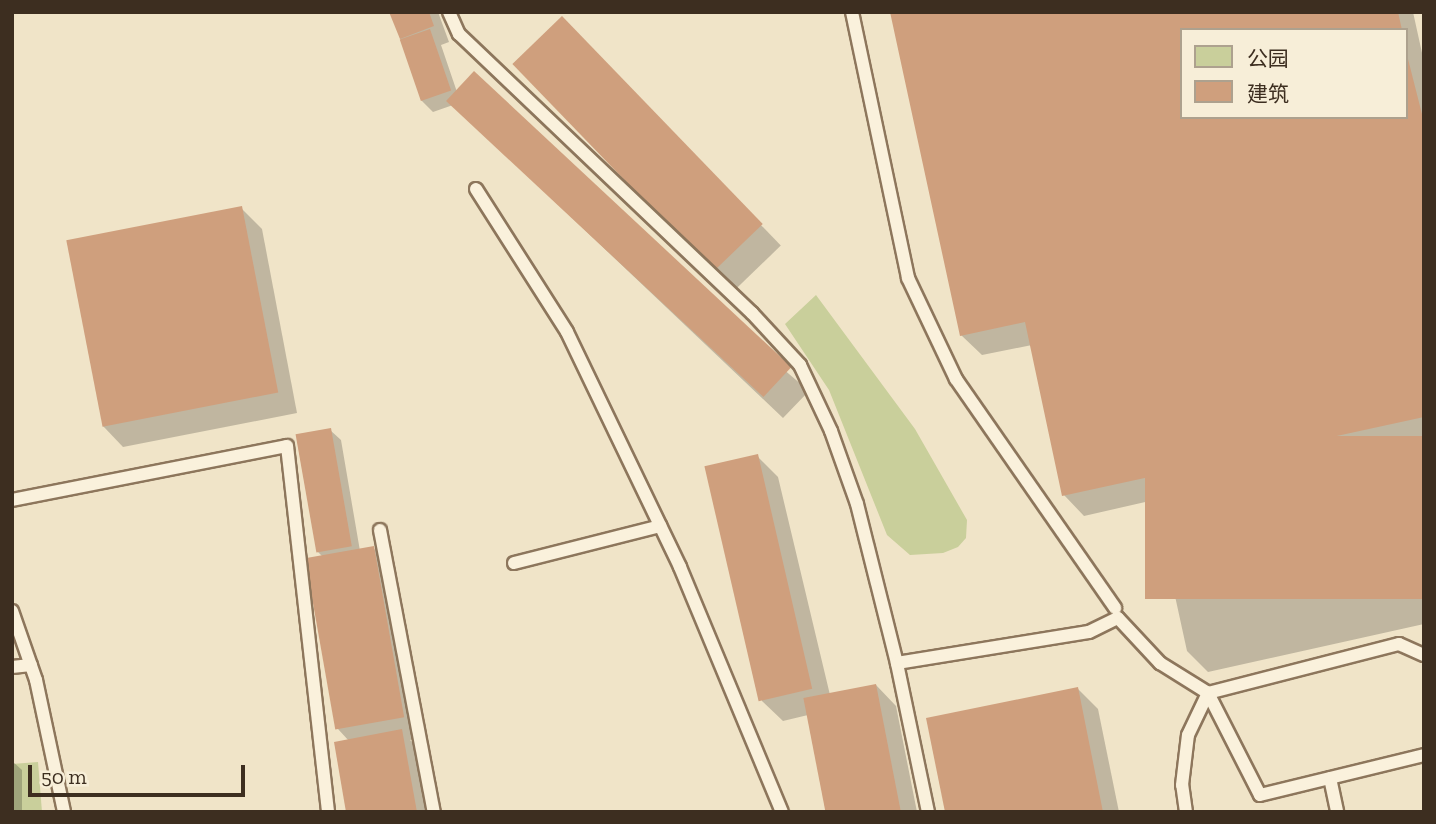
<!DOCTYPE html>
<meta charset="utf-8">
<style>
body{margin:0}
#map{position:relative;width:1436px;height:824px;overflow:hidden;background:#f0e4c8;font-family:"Zilla Slab","Noto Sans SC",serif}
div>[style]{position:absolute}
.green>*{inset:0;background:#c9cf9b}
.shadow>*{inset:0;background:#0003;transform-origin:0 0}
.building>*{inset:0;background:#cf9f7d;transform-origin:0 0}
.roads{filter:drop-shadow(2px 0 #8d765c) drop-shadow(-2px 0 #8d765c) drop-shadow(0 2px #8d765c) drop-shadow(0 -2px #8d765c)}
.service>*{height:12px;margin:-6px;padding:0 6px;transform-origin:6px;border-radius:6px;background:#faf1dc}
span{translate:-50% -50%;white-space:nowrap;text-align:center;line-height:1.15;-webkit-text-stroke:7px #f7eed8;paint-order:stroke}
.frame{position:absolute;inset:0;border:14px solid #3d2e20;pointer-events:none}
.legend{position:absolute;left:1180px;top:28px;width:228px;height:91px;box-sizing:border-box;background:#f7eed8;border:2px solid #ada18e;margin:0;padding:9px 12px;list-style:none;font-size:21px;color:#3d2e20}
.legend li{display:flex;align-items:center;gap:14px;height:35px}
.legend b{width:35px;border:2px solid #ada18e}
.scale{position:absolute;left:28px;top:765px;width:217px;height:32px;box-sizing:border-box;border:4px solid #3d2e20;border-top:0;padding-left:9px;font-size:21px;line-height:24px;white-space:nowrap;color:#3d2e20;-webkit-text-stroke:5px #f7eed8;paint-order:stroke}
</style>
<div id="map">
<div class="green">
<div style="clip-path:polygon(816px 295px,915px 429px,967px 520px,966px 538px,958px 547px,943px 553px,910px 555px,887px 535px,829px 390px,785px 324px)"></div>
<div style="clip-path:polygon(38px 762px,42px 812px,12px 812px,12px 764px)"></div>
</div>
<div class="shadow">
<div style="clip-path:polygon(391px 12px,438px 12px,449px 42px,441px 45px,457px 92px,809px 391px,783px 418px,453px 105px,433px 112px,422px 101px)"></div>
<div style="clip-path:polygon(evenodd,892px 12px,1413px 12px,1424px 62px,1424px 624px,1208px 672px,1187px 651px,1154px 500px,1084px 516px,1064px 495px,1032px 345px,982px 355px,961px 335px,892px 12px,1182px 30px,1406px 30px,1406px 117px,1182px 117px,1182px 30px)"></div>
<div style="left:562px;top:19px;width:315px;height:64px;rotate:46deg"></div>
<div style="clip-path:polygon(241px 208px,262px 229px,297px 413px,123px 447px,103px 426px)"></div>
<div style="clip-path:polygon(330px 430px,341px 440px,360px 551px,373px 548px,394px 569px,425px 737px,410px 740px,418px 747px,429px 812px,348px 812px,349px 741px,338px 729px,324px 558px,318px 552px)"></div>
<div style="clip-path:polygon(757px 456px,778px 477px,830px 695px,876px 685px,896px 706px,917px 812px,826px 812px,808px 715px,783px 721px,762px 701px)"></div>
<div style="clip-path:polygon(1077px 688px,1098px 709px,1119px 812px,947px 812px)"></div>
<div style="clip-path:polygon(12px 761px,22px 770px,22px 812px,12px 812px)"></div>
</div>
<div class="building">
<div style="clip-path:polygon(389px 12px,429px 12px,434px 26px,400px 39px)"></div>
<div style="clip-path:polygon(890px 12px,1398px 12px,1402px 30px,1182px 30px,1182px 117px,1406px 117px,1407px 55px,1424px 122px,1424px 417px,1062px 496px,1025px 322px,960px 336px)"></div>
<div style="left:562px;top:16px;width:289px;height:69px;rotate:46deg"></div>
<div style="left:430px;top:29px;width:65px;height:32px;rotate:71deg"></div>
<div style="left:474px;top:71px;width:434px;height:41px;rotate:43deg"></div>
<div style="left:242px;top:206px;width:190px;height:179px;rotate:79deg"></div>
<div style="left:331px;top:428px;width:120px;height:36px;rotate:80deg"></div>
<div style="left:1424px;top:436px;width:163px;height:279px;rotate:90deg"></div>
<div style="left:758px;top:454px;width:241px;height:55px;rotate:77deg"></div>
<div style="left:374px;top:546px;width:174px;height:70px;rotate:80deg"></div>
<div style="left:876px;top:684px;width:130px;height:74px;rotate:79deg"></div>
<div style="clip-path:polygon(1078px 687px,1103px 812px,945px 812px,926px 718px)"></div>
<div style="clip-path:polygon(402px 729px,417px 812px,346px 812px,334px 742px)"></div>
</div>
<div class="roads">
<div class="service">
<div style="left:449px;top:12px;width:24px;rotate:66deg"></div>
<div style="left:459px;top:34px;width:405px;rotate:43.6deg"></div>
<div style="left:752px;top:313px;width:71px;rotate:47.3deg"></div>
<div style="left:800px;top:365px;width:73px;rotate:64.8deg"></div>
<div style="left:831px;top:431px;width:77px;rotate:70.4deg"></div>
<div style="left:857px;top:504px;width:164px;rotate:75.9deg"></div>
<div style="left:852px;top:12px;width:272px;rotate:78.1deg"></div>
<div style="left:908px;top:278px;width:112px;rotate:64.6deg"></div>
<div style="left:956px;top:379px;width:279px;rotate:55.2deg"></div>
<div style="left:476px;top:189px;width:169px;rotate:57.5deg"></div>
<div style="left:567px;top:332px;width:261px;rotate:64.3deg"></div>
<div style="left:680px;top:567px;width:265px;rotate:67.4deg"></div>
<div style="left:12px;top:500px;width:280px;rotate:-11.1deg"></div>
<div style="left:287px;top:446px;width:368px;rotate:83.6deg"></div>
<div style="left:380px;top:530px;width:287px;rotate:79.2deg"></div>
<div style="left:514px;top:563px;width:151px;rotate:-14.2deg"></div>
<div style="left:12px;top:611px;width:73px;rotate:70.8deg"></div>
<div style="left:36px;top:680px;width:135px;rotate:78deg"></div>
<div style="left:12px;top:667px;width:19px;rotate:-6deg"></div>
<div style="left:1330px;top:778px;width:35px;rotate:78deg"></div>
<div style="left:928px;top:812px;width:152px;rotate:-101.8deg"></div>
<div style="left:897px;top:663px;width:194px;rotate:-9.2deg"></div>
<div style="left:1089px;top:632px;width:32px;rotate:-26deg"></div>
<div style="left:1118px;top:618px;width:62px;rotate:47deg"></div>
<div style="left:1160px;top:663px;width:57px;rotate:32deg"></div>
<div style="left:1208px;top:693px;width:197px;rotate:-14.4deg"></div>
<div style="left:1399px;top:644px;width:27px;rotate:24deg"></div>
<div style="left:1186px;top:812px;width:27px;rotate:-98deg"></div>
<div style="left:1182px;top:785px;width:50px;rotate:-83.2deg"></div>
<div style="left:1188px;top:735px;width:47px;rotate:-64.5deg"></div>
<div style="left:1208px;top:693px;width:114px;rotate:63deg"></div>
<div style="left:1260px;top:795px;width:169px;rotate:-13.7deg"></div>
</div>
</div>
<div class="frame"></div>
<ul class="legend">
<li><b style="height:19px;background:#c9cf9b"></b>公园</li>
<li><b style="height:19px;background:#cf9f7d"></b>建筑</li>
</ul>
<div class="scale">50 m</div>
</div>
